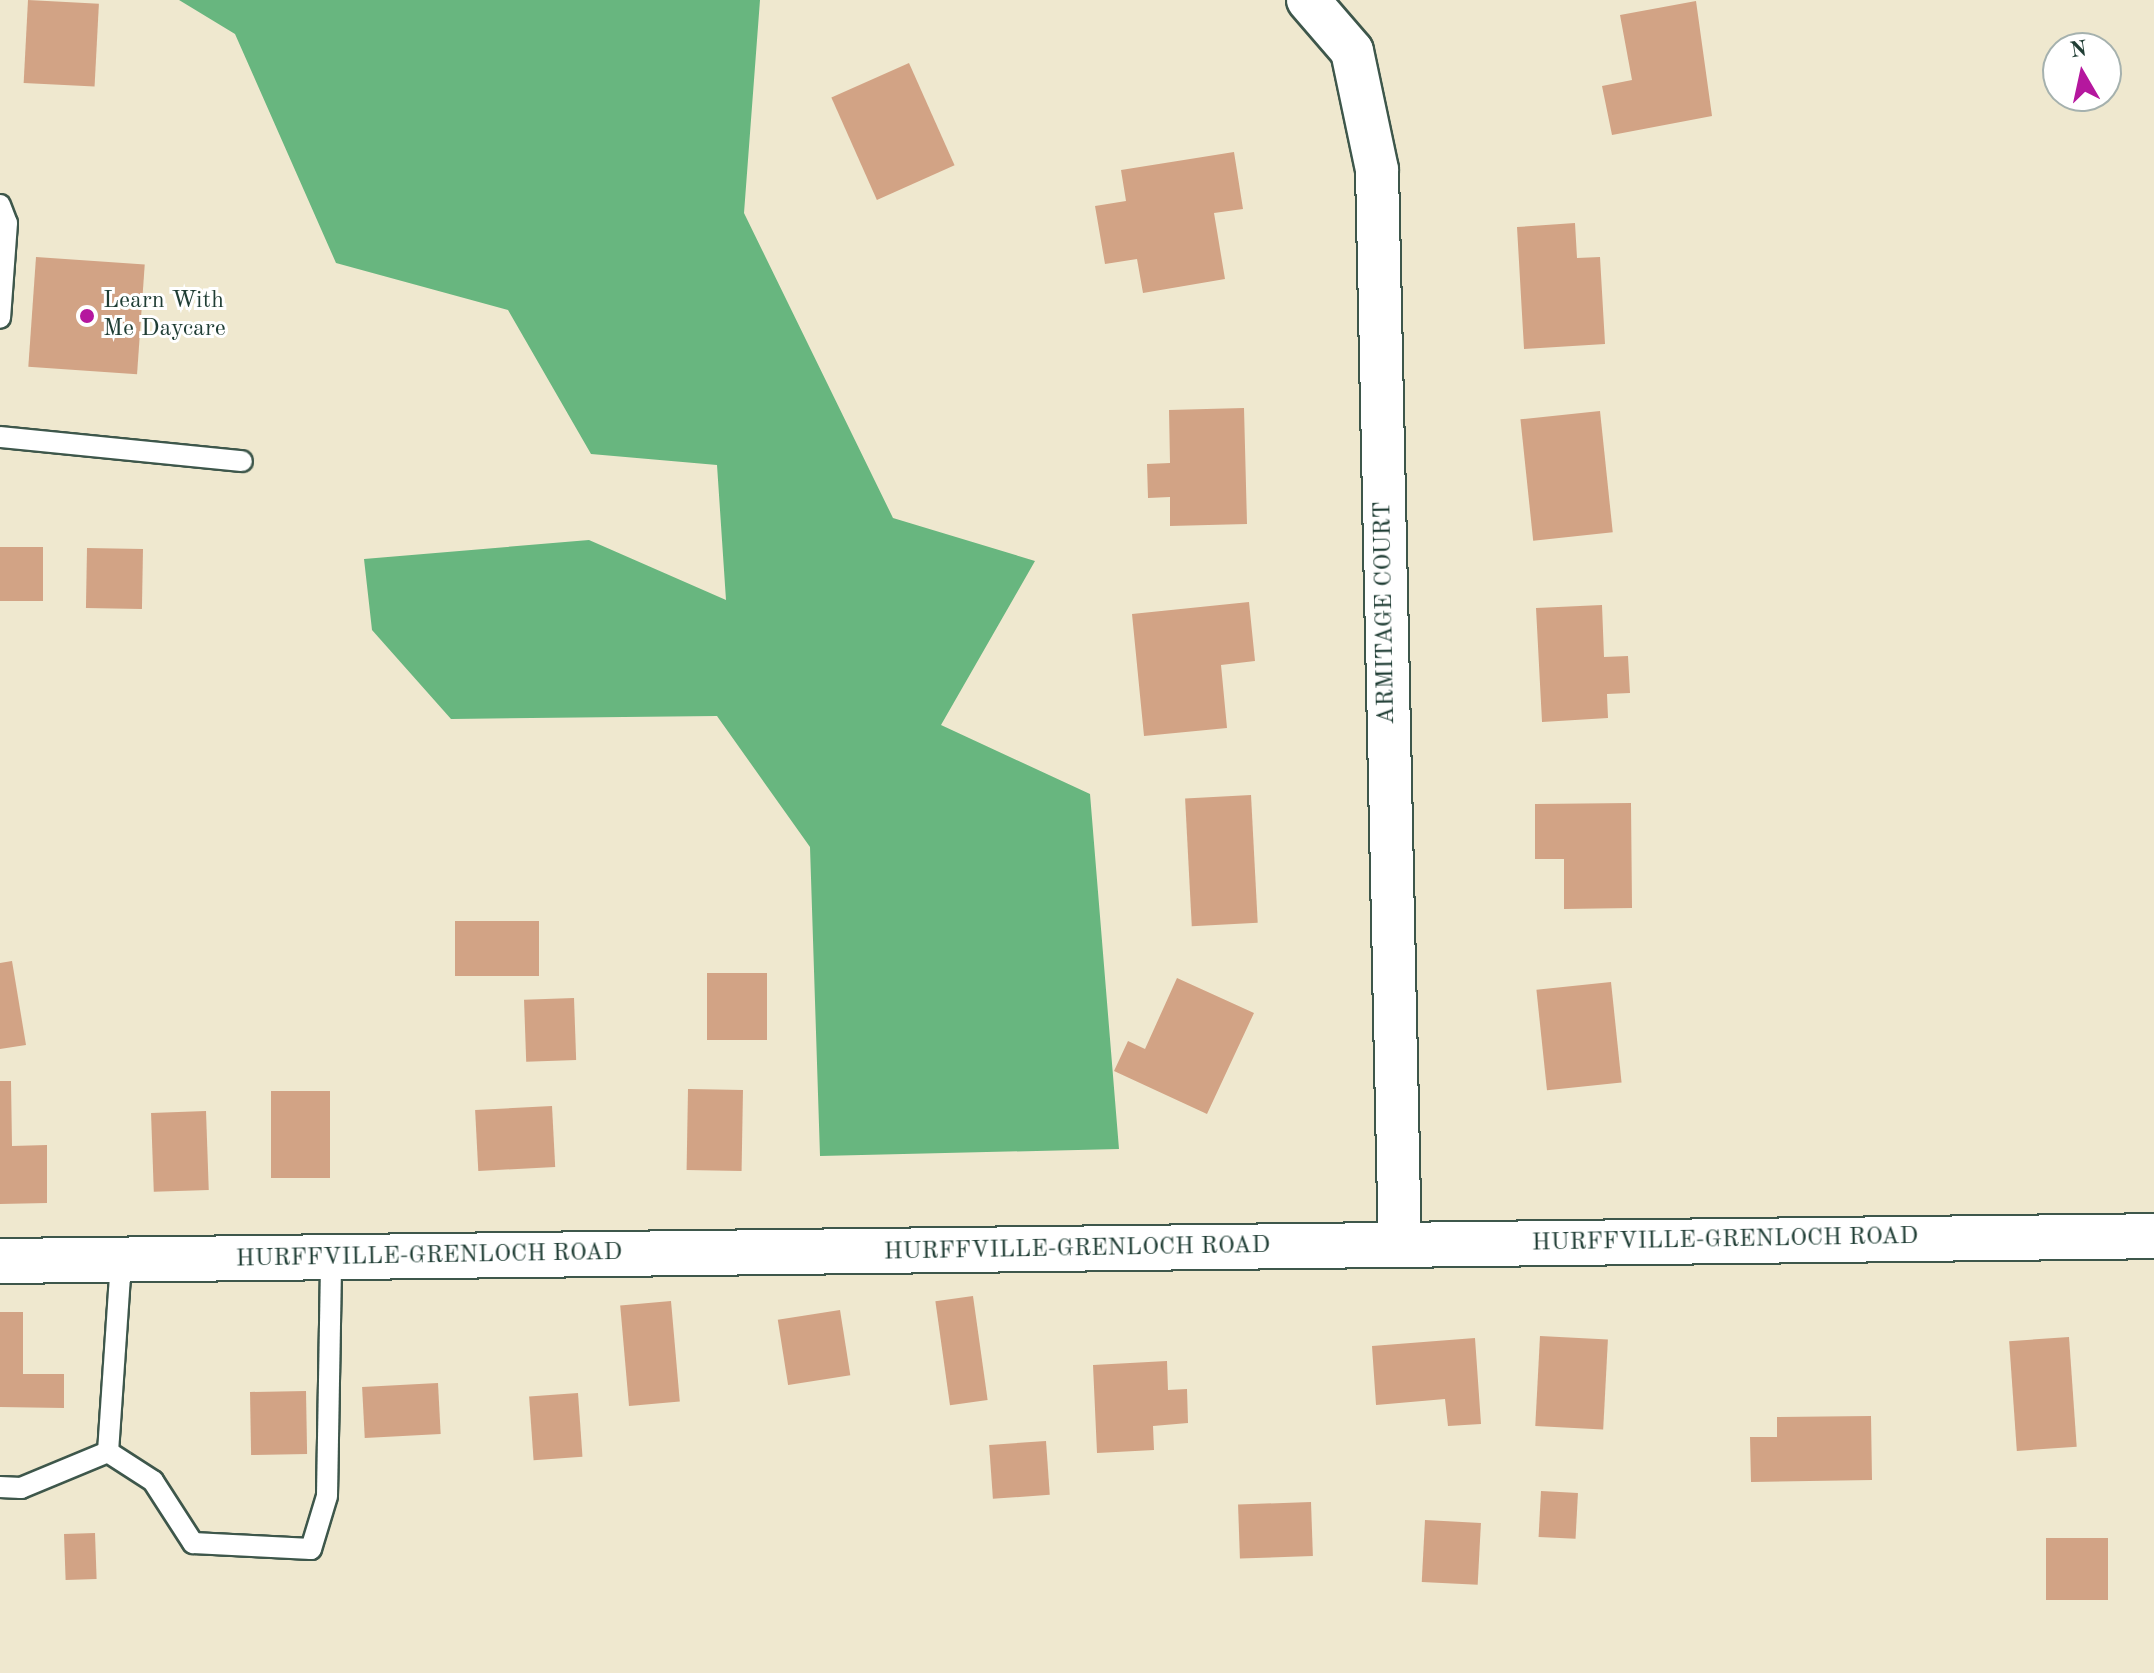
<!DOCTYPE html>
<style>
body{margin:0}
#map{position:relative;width:2154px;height:1673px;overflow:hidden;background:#efe8cf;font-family:"Old Standard TT",serif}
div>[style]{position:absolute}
.forest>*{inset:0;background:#68b67f}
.building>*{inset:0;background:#d2a385;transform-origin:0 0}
.roads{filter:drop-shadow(2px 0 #3e574b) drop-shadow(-2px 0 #3e574b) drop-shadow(0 2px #3e574b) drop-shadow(0 -2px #3e574b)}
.lane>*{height:20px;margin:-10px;padding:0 10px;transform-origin:10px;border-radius:10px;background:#fff}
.street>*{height:42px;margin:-21px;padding:0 21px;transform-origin:21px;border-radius:21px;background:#fff}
.secondary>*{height:44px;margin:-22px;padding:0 22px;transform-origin:22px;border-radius:22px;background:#fff}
.dots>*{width:22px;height:22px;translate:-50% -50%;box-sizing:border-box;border:4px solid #fff;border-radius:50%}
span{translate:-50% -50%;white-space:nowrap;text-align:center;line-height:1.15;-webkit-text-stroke:6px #fff;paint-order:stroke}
.poi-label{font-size:24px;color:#1f3d34}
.left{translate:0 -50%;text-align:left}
.street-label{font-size:24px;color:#1f3d34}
.north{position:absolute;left:2042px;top:32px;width:80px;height:80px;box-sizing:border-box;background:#fff;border:2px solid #a5b1ae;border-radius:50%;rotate:351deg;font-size:22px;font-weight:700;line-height:32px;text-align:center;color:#1f3d34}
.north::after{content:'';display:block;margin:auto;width:28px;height:36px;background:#b5179e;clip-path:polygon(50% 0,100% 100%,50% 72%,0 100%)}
</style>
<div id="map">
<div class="forest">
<div style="clip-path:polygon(179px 0,760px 0,744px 213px,893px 518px,1035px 561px,941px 725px,1090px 794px,1119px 1149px,820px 1156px,810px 847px,717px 716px,451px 719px,372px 630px,364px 559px,589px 540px,726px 600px,717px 465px,591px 454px,508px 310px,336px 263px,235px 34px)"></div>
</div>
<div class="building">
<div style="left:28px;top:0;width:71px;height:83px;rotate:3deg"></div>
<div style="clip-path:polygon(1696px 1px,1712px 116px,1612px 135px,1602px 86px,1632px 80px,1620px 15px)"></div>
<div style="left:909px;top:63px;width:112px;height:85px;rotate:66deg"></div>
<div style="clip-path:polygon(1234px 152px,1243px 209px,1214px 213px,1225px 279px,1143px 293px,1137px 259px,1105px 264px,1095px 206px,1126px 201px,1121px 170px)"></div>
<div style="clip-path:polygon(1575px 223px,1577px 258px,1600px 257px,1605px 344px,1524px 349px,1517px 227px)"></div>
<div style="left:36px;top:257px;width:109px;height:110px;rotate:4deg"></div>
<div style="clip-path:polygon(1244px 408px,1247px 524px,1170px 526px,1170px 497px,1148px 498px,1147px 464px,1170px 463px,1169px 410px)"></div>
<div style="left:1600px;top:411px;width:122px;height:80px;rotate:84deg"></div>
<div style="left:0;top:547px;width:43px;height:54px"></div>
<div style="left:87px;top:548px;width:56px;height:60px;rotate:1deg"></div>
<div style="clip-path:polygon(1249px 602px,1255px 661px,1221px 665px,1227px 728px,1144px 736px,1132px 614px)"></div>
<div style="clip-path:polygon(1602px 605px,1604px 657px,1628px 656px,1630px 693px,1607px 694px,1608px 718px,1542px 722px,1536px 608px)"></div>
<div style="left:1251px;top:795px;width:128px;height:66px;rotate:87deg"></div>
<div style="clip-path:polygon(1631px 803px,1632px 908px,1564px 909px,1564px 859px,1535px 859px,1535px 804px)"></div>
<div style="left:455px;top:921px;width:84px;height:55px"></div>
<div style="clip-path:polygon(12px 961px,26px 1045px,0 1049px,0 963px)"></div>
<div style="left:707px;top:973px;width:60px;height:67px"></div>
<div style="clip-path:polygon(1177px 978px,1254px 1013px,1207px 1114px,1114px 1071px,1128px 1041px,1145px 1049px)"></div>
<div style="left:1611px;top:982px;width:101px;height:75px;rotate:84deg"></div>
<div style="left:574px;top:998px;width:62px;height:50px;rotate:88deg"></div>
<div style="clip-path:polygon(0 1081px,11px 1081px,12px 1146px,47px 1145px,47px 1203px,0 1204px)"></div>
<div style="left:688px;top:1089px;width:55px;height:81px;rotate:1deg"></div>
<div style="left:271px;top:1091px;width:59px;height:87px"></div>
<div style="left:552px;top:1106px;width:61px;height:77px;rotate:87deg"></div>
<div style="left:206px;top:1111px;width:79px;height:55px;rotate:88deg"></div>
<div style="left:973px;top:1296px;width:105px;height:38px;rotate:82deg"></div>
<div style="left:671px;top:1301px;width:101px;height:51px;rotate:85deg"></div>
<div style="left:840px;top:1310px;width:66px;height:63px;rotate:81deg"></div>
<div style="clip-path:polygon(0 1312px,23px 1312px,23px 1374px,64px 1374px,64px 1408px,0 1407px)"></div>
<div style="left:1540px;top:1336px;width:68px;height:90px;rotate:3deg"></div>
<div style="left:2069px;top:1337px;width:110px;height:60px;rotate:86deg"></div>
<div style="clip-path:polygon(1475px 1338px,1481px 1424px,1448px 1426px,1445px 1399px,1376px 1405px,1372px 1346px)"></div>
<div style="clip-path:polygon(1167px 1361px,1168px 1390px,1187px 1389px,1188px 1423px,1153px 1426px,1154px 1450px,1097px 1453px,1093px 1365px)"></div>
<div style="left:438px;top:1383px;width:51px;height:76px;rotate:87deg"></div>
<div style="left:306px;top:1391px;width:63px;height:56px;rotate:89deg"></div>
<div style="left:578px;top:1393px;width:64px;height:49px;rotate:86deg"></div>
<div style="clip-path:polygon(1871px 1416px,1872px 1480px,1751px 1482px,1750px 1437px,1777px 1437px,1777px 1417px)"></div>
<div style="left:1046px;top:1441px;width:54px;height:57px;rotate:86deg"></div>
<div style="left:1541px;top:1491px;width:37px;height:46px;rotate:3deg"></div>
<div style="left:1311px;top:1502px;width:54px;height:73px;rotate:88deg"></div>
<div style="left:1425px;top:1520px;width:56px;height:62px;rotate:3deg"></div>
<div style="left:95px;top:1533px;width:46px;height:31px;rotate:88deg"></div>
<div style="left:2108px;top:1538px;width:62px;height:62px;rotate:90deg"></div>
</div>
<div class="roads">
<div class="lane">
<div style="left:0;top:205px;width:19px;rotate:69deg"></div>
<div style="left:7px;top:223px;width:95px;rotate:94.2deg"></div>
<div style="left:0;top:437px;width:243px;rotate:5.7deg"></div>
<div style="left:108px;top:1452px;width:54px;rotate:32.8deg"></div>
<div style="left:153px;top:1481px;width:74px;rotate:57.2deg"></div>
<div style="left:193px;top:1543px;width:118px;rotate:2.9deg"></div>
<div style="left:311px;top:1549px;width:55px;rotate:-73.2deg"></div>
<div style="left:327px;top:1496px;width:238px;rotate:-89deg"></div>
<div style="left:0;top:1487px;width:21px;rotate:3deg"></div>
<div style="left:21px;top:1488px;width:94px;rotate:-22.5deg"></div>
<div style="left:108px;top:1452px;width:192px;rotate:-86.1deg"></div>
</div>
<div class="street">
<div style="left:1308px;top:0;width:67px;rotate:49.2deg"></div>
<div style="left:1352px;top:51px;width:122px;rotate:78.1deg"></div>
<div style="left:1377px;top:170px;width:1076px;rotate:88.78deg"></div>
</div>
<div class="secondary">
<div style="left:0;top:1261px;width:2154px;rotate:-0.66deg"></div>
</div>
</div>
<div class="dots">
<div style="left:87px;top:316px;background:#b5179e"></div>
</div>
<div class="poi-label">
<span class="left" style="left:103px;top:316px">Learn With<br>Me Daycare</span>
</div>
<div class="street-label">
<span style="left:1386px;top:613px;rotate:-91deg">ARMITAGE COURT</span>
<span style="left:1725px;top:1241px;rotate:-1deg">HURFFVILLE-GRENLOCH ROAD</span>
<span style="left:1077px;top:1250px;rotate:-1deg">HURFFVILLE-GRENLOCH ROAD</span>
<span style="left:429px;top:1257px;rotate:-1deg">HURFFVILLE-GRENLOCH ROAD</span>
</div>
<div class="north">N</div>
</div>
